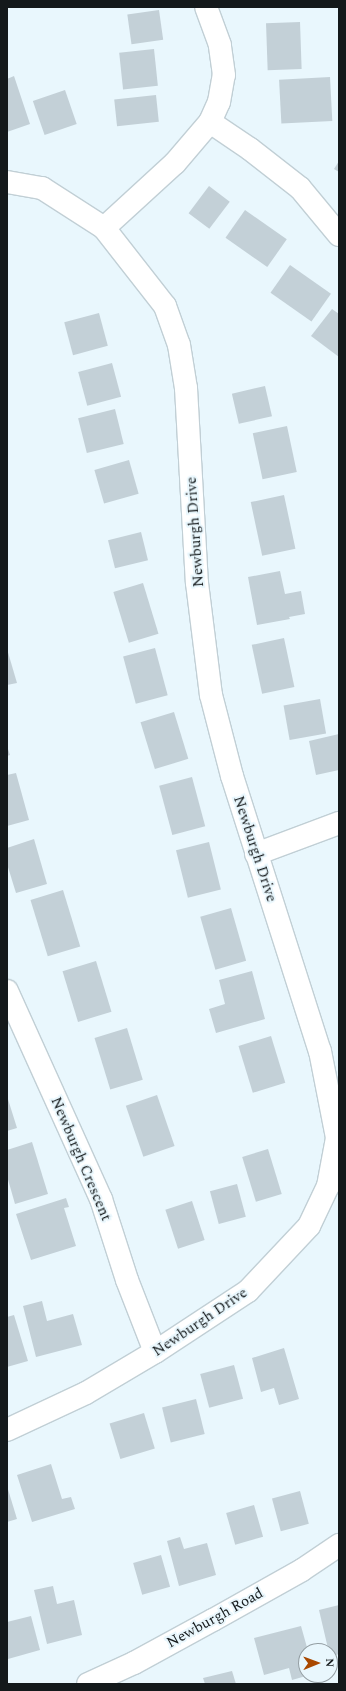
<!DOCTYPE html>
<style>
body{margin:0}
#map{position:relative;width:346px;height:1691px;overflow:hidden;background:#e9f7fd;font-family:Spectral,serif}
div>[style]{position:absolute}
.building>*{inset:0;background:#c3d0d7;transform-origin:0 0}
.roads{filter:drop-shadow(1px 0 #c1cfd5) drop-shadow(-1px 0 #c1cfd5) drop-shadow(0 1px #c1cfd5) drop-shadow(0 -1px #c1cfd5)}
.minor>*{height:22px;margin:-11px;padding:0 11px;transform-origin:11px;border-radius:11px;background:#fff}
span{translate:-50% -50%;white-space:nowrap;text-align:center;line-height:1.15;-webkit-text-stroke:4px #e9f7fd;paint-order:stroke}
.street-label{font-size:15px;color:#14191b}
.frame{position:absolute;inset:0;border:8px solid #14191b;pointer-events:none}
.north{position:absolute;left:298px;top:1643px;width:40px;height:40px;box-sizing:border-box;background:#e9f7fd;border:1px solid #949ea3;border-radius:50%;rotate:89deg;font-size:11px;font-weight:700;line-height:16px;text-align:center;color:#14191b}
.north::after{content:'';display:block;margin:auto;width:14px;height:18px;background:#a94800;clip-path:polygon(50% 0,100% 100%,50% 72%,0 100%)}
</style>
<div id="map">
<div class="building">
<div style="left:159px;top:10px;width:30px;height:32px;rotate:82deg"></div>
<div style="left:300px;top:22px;width:47px;height:34px;rotate:88deg"></div>
<div style="left:154px;top:49px;width:37px;height:35px;rotate:84deg"></div>
<div style="clip-path:polygon(14px 76px,30px 124px,7px 132px,7px 79px)"></div>
<div style="left:330px;top:77px;width:44px;height:51px;rotate:87deg"></div>
<div style="left:65px;top:90px;width:36px;height:34px;rotate:71deg"></div>
<div style="left:156px;top:95px;width:27px;height:42px;rotate:84deg"></div>
<div style="clip-path:polygon(339px 161px,339px 172px,334px 169px)"></div>
<div style="left:209px;top:186px;width:26px;height:34px;rotate:37deg"></div>
<div style="left:245px;top:210px;width:51px;height:34px;rotate:35deg"></div>
<div style="left:290px;top:265px;width:50px;height:34px;rotate:35deg"></div>
<div style="clip-path:polygon(332px 309px,339px 314px,339px 357px,311px 336px)"></div>
<div style="left:99px;top:313px;width:34px;height:36px;rotate:75deg"></div>
<div style="left:112px;top:363px;width:35px;height:35px;rotate:75deg"></div>
<div style="left:265px;top:386px;width:31px;height:34px;rotate:77deg"></div>
<div style="left:115px;top:409px;width:36px;height:38px;rotate:76deg"></div>
<div style="left:287px;top:426px;width:47px;height:35px;rotate:78deg"></div>
<div style="left:129px;top:460px;width:35px;height:36px;rotate:74deg"></div>
<div style="left:284px;top:495px;width:55px;height:34px;rotate:78deg"></div>
<div style="left:141px;top:532px;width:29px;height:34px;rotate:76deg"></div>
<div style="clip-path:polygon(280px 571px,285px 594px,301px 591px,305px 614px,289px 617px,290px 619px,257px 625px,248px 577px)"></div>
<div style="left:143px;top:583px;width:53px;height:31px;rotate:73deg"></div>
<div style="left:284px;top:638px;width:50px;height:33px;rotate:78deg"></div>
<div style="left:155px;top:648px;width:49px;height:33px;rotate:75deg"></div>
<div style="clip-path:polygon(7px 649px,17px 683px,7px 685px)"></div>
<div style="left:320px;top:699px;width:35px;height:37px;rotate:80deg"></div>
<div style="left:174px;top:712px;width:49px;height:35px;rotate:73deg"></div>
<div style="clip-path:polygon(339px 734px,339px 770px,316px 775px,309px 741px)"></div>
<div style="clip-path:polygon(7px 746px,10px 755px,7px 756px)"></div>
<div style="clip-path:polygon(16px 773px,29px 820px,7px 826px,7px 775px)"></div>
<div style="left:192px;top:777px;width:51px;height:34px;rotate:75deg"></div>
<div style="clip-path:polygon(34px 839px,47px 884px,16px 893px,7px 864px,7px 848px)"></div>
<div style="left:209px;top:842px;width:49px;height:34px;rotate:76deg"></div>
<div style="left:63px;top:890px;width:59px;height:34px;rotate:73deg"></div>
<div style="left:231px;top:908px;width:55px;height:32px;rotate:74deg"></div>
<div style="left:96px;top:961px;width:53px;height:35px;rotate:73deg"></div>
<div style="clip-path:polygon(252px 971px,265px 1019px,216px 1033px,209px 1009px,225px 1004px,219px 980px)"></div>
<div style="left:127px;top:1028px;width:54px;height:34px;rotate:73deg"></div>
<div style="left:271px;top:1036px;width:49px;height:34px;rotate:73deg"></div>
<div style="left:157px;top:1095px;width:54px;height:33px;rotate:71deg"></div>
<div style="clip-path:polygon(7px 1096px,17px 1128px,7px 1131px)"></div>
<div style="clip-path:polygon(32px 1142px,48px 1194px,15px 1204px,7px 1176px,7px 1150px)"></div>
<div style="left:268px;top:1149px;width:47px;height:27px;rotate:73deg"></div>
<div style="left:237px;top:1184px;width:34px;height:28px;rotate:75deg"></div>
<div style="clip-path:polygon(66px 1198px,69px 1207px,64px 1208px,76px 1246px,31px 1260px,16px 1214px)"></div>
<div style="left:192px;top:1201px;width:41px;height:28px;rotate:72deg"></div>
<div style="clip-path:polygon(42px 1301px,47px 1321px,73px 1314px,82px 1345px,36px 1357px,23px 1306px)"></div>
<div style="clip-path:polygon(14px 1315px,28px 1361px,7px 1367px,7px 1317px)"></div>
<div style="clip-path:polygon(284px 1348px,299px 1399px,279px 1405px,274px 1388px,261px 1392px,252px 1358px)"></div>
<div style="left:234px;top:1365px;width:35px;height:35px;rotate:75deg"></div>
<div style="left:196px;top:1399px;width:36px;height:35px;rotate:76deg"></div>
<div style="left:144px;top:1413px;width:37px;height:36px;rotate:73deg"></div>
<div style="clip-path:polygon(51px 1464px,62px 1499px,71px 1497px,75px 1509px,32px 1522px,17px 1475px)"></div>
<div style="clip-path:polygon(7px 1486px,17px 1519px,7px 1522px)"></div>
<div style="left:300px;top:1491px;width:34px;height:29px;rotate:75deg"></div>
<div style="left:254px;top:1505px;width:33px;height:29px;rotate:74deg"></div>
<div style="clip-path:polygon(180px 1537px,184px 1549px,207px 1543px,216px 1575px,179px 1586px,167px 1541px)"></div>
<div style="left:161px;top:1555px;width:33px;height:29px;rotate:74deg"></div>
<div style="clip-path:polygon(53px 1586px,57px 1604px,74px 1600px,82px 1635px,47px 1644px,34px 1590px)"></div>
<div style="clip-path:polygon(339px 1605px,339px 1654px,330px 1657px,319px 1610px)"></div>
<div style="clip-path:polygon(31px 1616px,40px 1650px,8px 1659px,7px 1622px)"></div>
<div style="clip-path:polygon(301px 1626px,308px 1651px,306px 1651px,306px 1676px,292px 1680px,289px 1668px,264px 1675px,254px 1638px)"></div>
<div style="clip-path:polygon(232px 1671px,236px 1684px,205px 1684px,203px 1678px)"></div>
</div>
<div class="roads">
<div class="minor">
<div style="left:210px;top:122px;width:48px;rotate:34deg"></div>
<div style="left:250px;top:149px;width:63px;rotate:38deg"></div>
<div style="left:300px;top:188px;width:61px;rotate:50.3deg"></div>
<div style="left:7px;top:182px;width:36px;rotate:10deg"></div>
<div style="left:42px;top:188px;width:74px;rotate:32.8deg"></div>
<div style="left:104px;top:228px;width:99px;rotate:52deg"></div>
<div style="left:165px;top:306px;width:41px;rotate:70.3deg"></div>
<div style="left:179px;top:345px;width:44px;rotate:80.8deg"></div>
<div style="left:186px;top:388px;width:195px;rotate:86.8deg"></div>
<div style="left:197px;top:583px;width:113px;rotate:82.9deg"></div>
<div style="left:211px;top:695px;width:84px;rotate:75.5deg"></div>
<div style="left:232px;top:776px;width:289px;rotate:72.3deg"></div>
<div style="left:320px;top:1051px;width:89px;rotate:78.9deg"></div>
<div style="left:337px;top:1138px;width:49px;rotate:100.6deg"></div>
<div style="left:328px;top:1186px;width:44px;rotate:115.4deg"></div>
<div style="left:309px;top:1226px;width:89px;rotate:133.2deg"></div>
<div style="left:248px;top:1291px;width:111px;rotate:146.7deg"></div>
<div style="left:155px;top:1352px;width:80px;rotate:149.3deg"></div>
<div style="left:86px;top:1393px;width:87px;rotate:154.9deg"></div>
<div style="left:104px;top:228px;width:96px;rotate:-42.5deg"></div>
<div style="left:175px;top:163px;width:54px;rotate:-49.5deg"></div>
<div style="left:210px;top:122px;width:22px;rotate:-66deg"></div>
<div style="left:219px;top:102px;width:27px;rotate:-80deg"></div>
<div style="left:224px;top:75px;width:30px;rotate:-98deg"></div>
<div style="left:220px;top:45px;width:40px;rotate:-110.2deg"></div>
<div style="left:256px;top:854px;width:89px;rotate:-20.5deg"></div>
<div style="left:7px;top:991px;width:228px;rotate:65.7deg"></div>
<div style="left:101px;top:1199px;width:85px;rotate:72.2deg"></div>
<div style="left:127px;top:1280px;width:77px;rotate:68.7deg"></div>
<div style="left:88px;top:1684px;width:51px;rotate:-24.5deg"></div>
<div style="left:134px;top:1663px;width:90px;rotate:-28.6deg"></div>
<div style="left:213px;top:1620px;width:102px;rotate:-29.3deg"></div>
<div style="left:302px;top:1570px;width:45px;rotate:-34deg"></div>
</div>
</div>
<div class="street-label">
<span style="left:195px;top:532px;rotate:-94deg">Newburgh Drive</span>
<span style="left:255px;top:849px;rotate:72deg">Newburgh Drive</span>
<span style="left:81px;top:1159px;rotate:67deg">Newburgh Crescent</span>
<span style="left:200px;top:1322px;rotate:-34deg">Newburgh Drive</span>
<span style="left:215px;top:1618px;rotate:-29deg">Newburgh Road</span>
</div>
<div class="frame"></div>
<div class="north">N</div>
</div>
